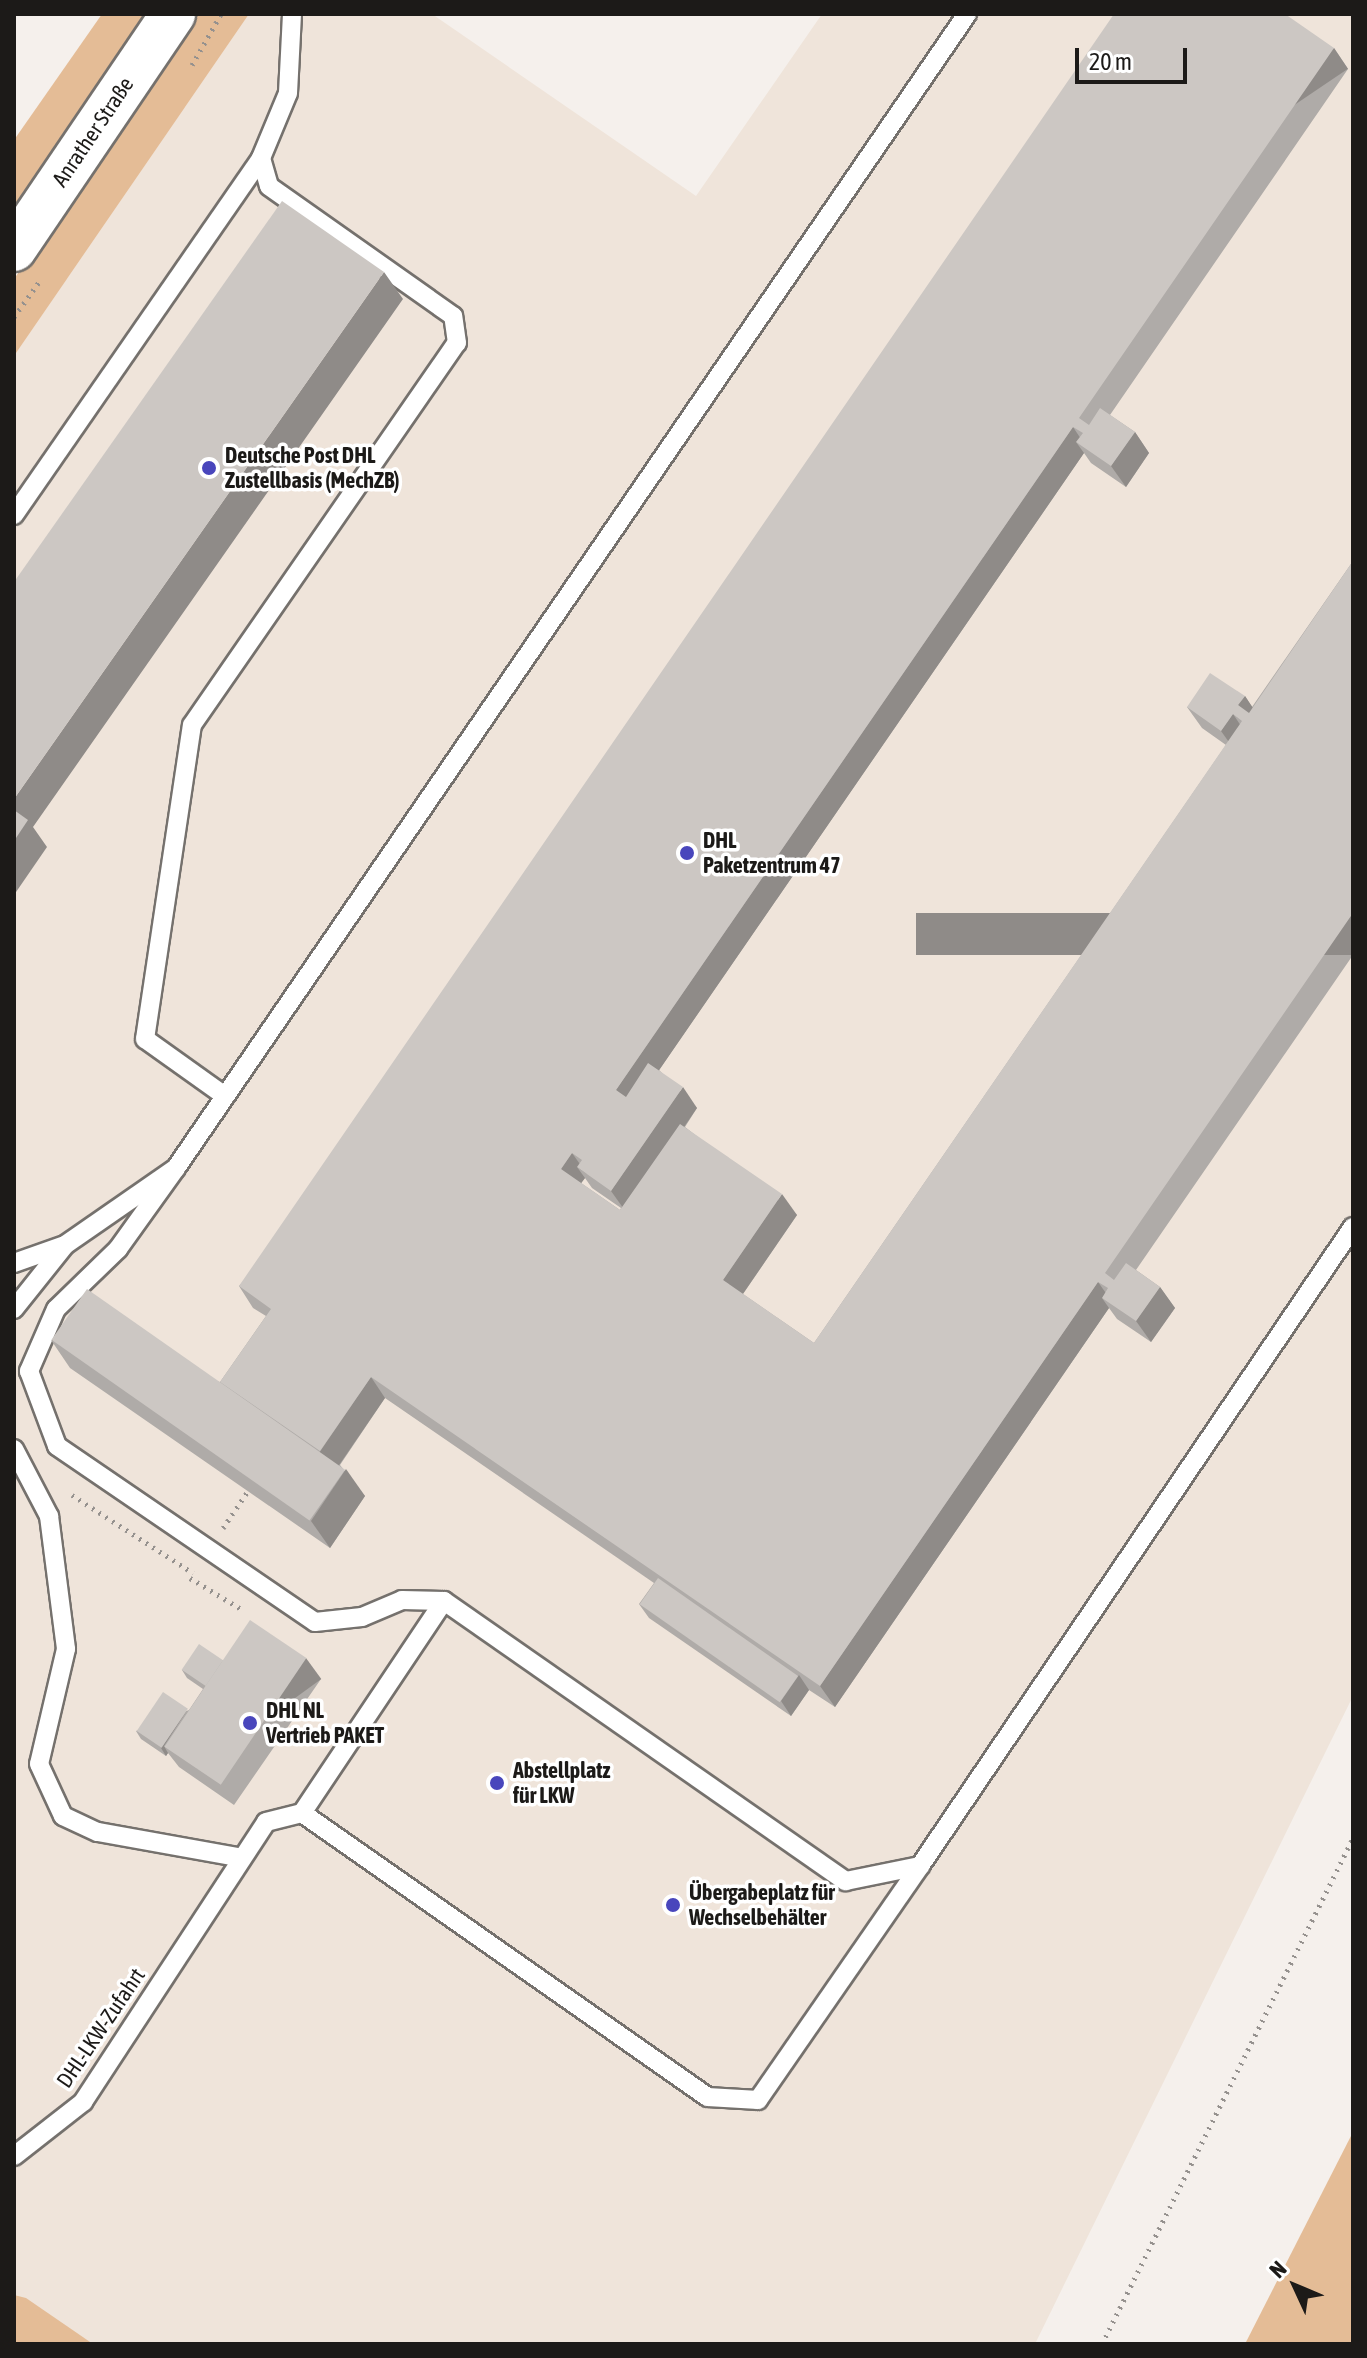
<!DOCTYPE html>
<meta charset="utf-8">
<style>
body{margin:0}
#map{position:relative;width:1367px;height:2358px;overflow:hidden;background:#f5f0ec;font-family:"Asap Condensed",sans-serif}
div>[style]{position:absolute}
.built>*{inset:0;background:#efe4da}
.green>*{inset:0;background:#e4bc96}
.path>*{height:5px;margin-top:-2.5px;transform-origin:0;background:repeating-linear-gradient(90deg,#95918e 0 2px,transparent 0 8px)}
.roads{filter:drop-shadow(2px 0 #75716d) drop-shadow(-2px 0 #75716d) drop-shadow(0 2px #75716d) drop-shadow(0 -2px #75716d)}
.service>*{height:18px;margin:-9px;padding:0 9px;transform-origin:9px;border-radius:9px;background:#fff}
.secondary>*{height:44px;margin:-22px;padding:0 22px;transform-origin:22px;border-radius:22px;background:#fff}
.wall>*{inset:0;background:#afaba8}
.shaded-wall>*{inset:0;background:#8f8b88;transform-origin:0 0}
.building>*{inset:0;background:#ccc7c3;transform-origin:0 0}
.dots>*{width:22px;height:22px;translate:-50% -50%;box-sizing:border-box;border:4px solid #fff;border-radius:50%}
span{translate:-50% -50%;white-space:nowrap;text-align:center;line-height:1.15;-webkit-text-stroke:7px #fff;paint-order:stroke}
.street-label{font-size:22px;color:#1c1a18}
.poi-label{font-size:22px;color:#1c1a18;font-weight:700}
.left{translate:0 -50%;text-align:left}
.frame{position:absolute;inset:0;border:16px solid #1c1a18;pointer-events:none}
.north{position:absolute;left:1255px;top:2246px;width:80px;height:80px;-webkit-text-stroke:6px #fff;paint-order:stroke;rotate:314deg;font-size:22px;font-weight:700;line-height:32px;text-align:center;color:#1c1a18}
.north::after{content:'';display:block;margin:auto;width:28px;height:36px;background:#1c1a18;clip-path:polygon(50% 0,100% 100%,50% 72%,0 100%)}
.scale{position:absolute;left:1075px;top:48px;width:112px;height:36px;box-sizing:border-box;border:4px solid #1c1a18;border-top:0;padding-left:10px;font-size:24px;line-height:28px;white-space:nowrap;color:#1c1a18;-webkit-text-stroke:6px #fff;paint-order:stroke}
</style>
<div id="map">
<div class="built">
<div style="clip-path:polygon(249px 14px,432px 14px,696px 196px,822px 14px,1353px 14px,1353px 1696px,1035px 2344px,93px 2344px,14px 2295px,14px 356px)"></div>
</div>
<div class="green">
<div style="clip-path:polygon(102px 14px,152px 14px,14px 215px,14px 140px)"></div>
<div style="clip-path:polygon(198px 14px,249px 14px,14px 356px,14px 279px)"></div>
<div style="clip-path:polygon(1353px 2132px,1353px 2344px,1245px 2344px)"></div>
<div style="clip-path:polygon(14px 2295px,26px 2298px,93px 2344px,14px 2344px)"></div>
</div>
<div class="path">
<div style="left:192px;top:65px;width:59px;rotate:-60.4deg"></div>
<div style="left:14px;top:317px;width:43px;rotate:-54.5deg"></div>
<div style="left:72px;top:1495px;width:144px;rotate:32.8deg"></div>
<div style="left:223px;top:1528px;width:45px;rotate:-56deg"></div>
<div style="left:190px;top:1578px;width:60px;rotate:31.3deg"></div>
<div style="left:1102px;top:2344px;width:565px;rotate:-63.62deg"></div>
</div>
<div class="roads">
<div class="service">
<div style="left:14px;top:515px;width:434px;rotate:-55.3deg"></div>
<div style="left:261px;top:158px;width:70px;rotate:-67.4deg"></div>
<div style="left:288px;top:93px;width:79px;rotate:-87.1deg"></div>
<div style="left:225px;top:1096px;width:98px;rotate:-144.5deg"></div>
<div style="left:145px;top:1039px;width:317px;rotate:-81.5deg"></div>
<div style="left:192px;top:725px;width:465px;rotate:-55.3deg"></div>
<div style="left:457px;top:343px;width:27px;rotate:-98deg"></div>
<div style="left:453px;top:316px;width:225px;rotate:-144.8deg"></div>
<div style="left:269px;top:186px;width:29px;rotate:-106deg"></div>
<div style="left:176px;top:1168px;width:100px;rotate:125.6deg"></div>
<div style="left:118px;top:1249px;width:86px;rotate:135.9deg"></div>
<div style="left:56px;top:1309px;width:68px;rotate:113.5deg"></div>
<div style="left:29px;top:1371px;width:80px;rotate:69.5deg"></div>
<div style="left:57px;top:1446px;width:312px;rotate:34.3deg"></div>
<div style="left:315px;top:1622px;width:47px;rotate:-6.1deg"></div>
<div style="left:362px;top:1617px;width:43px;rotate:-23deg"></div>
<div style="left:402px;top:1600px;width:42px;rotate:1.4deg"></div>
<div style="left:444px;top:1601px;width:490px;rotate:34.9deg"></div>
<div style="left:846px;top:1881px;width:76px;rotate:-11.5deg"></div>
<div style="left:920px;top:1866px;width:772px;rotate:-55.88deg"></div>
<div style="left:14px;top:1263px;width:51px;rotate:-19.5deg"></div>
<div style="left:14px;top:1309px;width:82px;rotate:-51.4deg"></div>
<div style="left:65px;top:1245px;width:135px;rotate:-34.7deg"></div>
<div style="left:176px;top:1168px;width:1399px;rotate:-55.57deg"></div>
<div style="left:14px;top:1449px;width:76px;rotate:62.4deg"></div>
<div style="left:49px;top:1516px;width:134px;rotate:82.7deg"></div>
<div style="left:66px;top:1649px;width:118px;rotate:103.2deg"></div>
<div style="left:39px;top:1764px;width:57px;rotate:65.2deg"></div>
<div style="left:63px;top:1816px;width:38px;rotate:25deg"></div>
<div style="left:98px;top:1832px;width:146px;rotate:10.2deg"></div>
<div style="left:302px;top:1813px;width:495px;rotate:35deg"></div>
<div style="left:708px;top:2097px;width:50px;rotate:3.4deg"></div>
<div style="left:758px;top:2100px;width:285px;rotate:-55.3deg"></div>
<div style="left:14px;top:2156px;width:88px;rotate:-38deg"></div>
<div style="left:83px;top:2102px;width:334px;rotate:-56.8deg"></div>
<div style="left:266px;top:1822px;width:37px;rotate:-14deg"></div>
<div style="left:302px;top:1813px;width:255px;rotate:-56.2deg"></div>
</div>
<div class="secondary">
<div style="left:14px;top:249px;width:284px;rotate:-55.9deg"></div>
</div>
</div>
<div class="wall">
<div style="clip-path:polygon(evenodd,1334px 48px,1348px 69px,1110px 415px,1135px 432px,1149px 453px,1126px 487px,1091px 463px,1084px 453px,659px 1070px,697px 1108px,685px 1127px,797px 1215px,743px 1294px,814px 1343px,1226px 745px,1202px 728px,1187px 707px,1245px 696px,1252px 707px,1353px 561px,1353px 955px,1136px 1270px,1160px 1287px,1175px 1308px,1151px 1342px,1117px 1319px,1109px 1308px,835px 1707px,809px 1690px,791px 1716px,649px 1618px,639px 1604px,654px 1583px,385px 1398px,340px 1465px,365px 1496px,330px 1548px,70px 1368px,51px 1340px,220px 1382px,266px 1316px,253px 1308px,239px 1286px,1334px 48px,585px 1178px,592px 1188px,621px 1208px,620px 1210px,581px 1183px,585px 1178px)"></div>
<div style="clip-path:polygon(223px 1660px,321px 1679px,234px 1805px,179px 1767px,168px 1753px,166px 1756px,141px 1739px,136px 1731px,189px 1710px,203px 1689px,187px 1678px,182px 1670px)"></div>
</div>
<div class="shaded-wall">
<div style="left:1334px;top:48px;width:25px;height:449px;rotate:56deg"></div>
<div style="clip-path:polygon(384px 272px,403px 299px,33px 827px,47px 847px,14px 895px,14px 799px)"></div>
<div style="clip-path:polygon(1073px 427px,1087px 448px,1076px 442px,1084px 453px,631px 1111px,616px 1090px)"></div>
<div style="clip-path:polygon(1135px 432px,1149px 453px,1126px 487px,1111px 466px)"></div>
<div style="clip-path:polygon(1245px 696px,1259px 717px,1253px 726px,1238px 705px)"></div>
<div style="clip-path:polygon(1233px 714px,1247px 735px,1236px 752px,1221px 731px)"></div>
<div style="left:1353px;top:913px;width:42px;height:437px;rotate:90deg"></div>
<div style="clip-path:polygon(683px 1087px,697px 1108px,626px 1212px,611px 1191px)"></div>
<div style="clip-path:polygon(572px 1153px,587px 1174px,577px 1167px,585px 1178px,576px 1190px,561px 1169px)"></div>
<div style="clip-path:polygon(782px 1194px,797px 1215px,738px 1301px,723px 1280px)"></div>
<div style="clip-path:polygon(1098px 1282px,1113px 1303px,1102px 1298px,1109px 1308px,835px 1707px,820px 1686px)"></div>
<div style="clip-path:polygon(1160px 1287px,1175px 1308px,1151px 1342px,1136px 1321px)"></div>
<div style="clip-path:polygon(371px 1377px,385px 1398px,333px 1474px,319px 1453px)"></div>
<div style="clip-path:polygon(346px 1469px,365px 1496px,330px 1548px,311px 1521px)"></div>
<div style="left:306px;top:1658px;width:26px;height:153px;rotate:54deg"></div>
<div style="clip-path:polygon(799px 1675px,809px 1690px,791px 1716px,781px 1701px)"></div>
<div style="clip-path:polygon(188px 1709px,164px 1746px,168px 1753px,166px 1756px,161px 1748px)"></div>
</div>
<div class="building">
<div style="clip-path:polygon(1114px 14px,1285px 14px,1334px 48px,1079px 418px,1089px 425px,1100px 408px,1135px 432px,1111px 466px,1076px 442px,1083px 433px,1073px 427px,616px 1090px,626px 1097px,648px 1063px,683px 1087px,611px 1191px,577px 1167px,582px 1160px,572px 1153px,561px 1169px,620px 1210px,680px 1124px,782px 1194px,723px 1280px,814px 1343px,1242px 721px,1233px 714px,1221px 731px,1187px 707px,1210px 673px,1245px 696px,1238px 705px,1249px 713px,1353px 561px,1353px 913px,1105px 1273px,1114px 1280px,1126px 1263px,1160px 1287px,1136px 1321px,1102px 1298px,1108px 1288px,1098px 1282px,820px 1686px,371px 1377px,320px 1451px,220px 1382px,271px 1309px,239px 1286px)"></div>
<div style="clip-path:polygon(282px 201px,384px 272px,14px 799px,14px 582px)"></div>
<div style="clip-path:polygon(14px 810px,28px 820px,14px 841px)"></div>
<div style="left:87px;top:1289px;width:315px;height:62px;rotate:35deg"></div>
<div style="left:658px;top:1578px;width:171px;height:32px;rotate:35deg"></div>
<div style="left:250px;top:1620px;width:68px;height:153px;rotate:34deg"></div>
<div style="left:199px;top:1644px;width:29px;height:31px;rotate:34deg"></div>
<div style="left:163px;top:1692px;width:30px;height:47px;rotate:34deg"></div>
</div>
<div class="dots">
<div style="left:209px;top:468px;background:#4946bc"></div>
<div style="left:687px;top:853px;background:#4946bc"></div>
<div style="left:250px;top:1723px;background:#4946bc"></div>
<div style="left:497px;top:1783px;background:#4946bc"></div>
<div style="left:673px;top:1905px;background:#4946bc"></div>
</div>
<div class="street-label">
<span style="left:93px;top:132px;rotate:-56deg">Anrather Straße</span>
<span style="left:101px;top:2028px;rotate:-56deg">DHL-LKW-Zufahrt</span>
</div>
<div class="poi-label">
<span class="left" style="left:225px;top:468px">Deutsche Post DHL<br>Zustellbasis (MechZB)</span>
<span class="left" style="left:703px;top:853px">DHL<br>Paketzentrum 47</span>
<span class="left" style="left:266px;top:1723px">DHL NL<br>Vertrieb PAKET</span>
<span class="left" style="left:513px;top:1783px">Abstellplatz<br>für LKW</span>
<span class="left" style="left:689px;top:1905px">Übergabeplatz für<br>Wechselbehälter</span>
</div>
<div class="frame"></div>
<div class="north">N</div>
<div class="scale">20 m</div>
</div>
